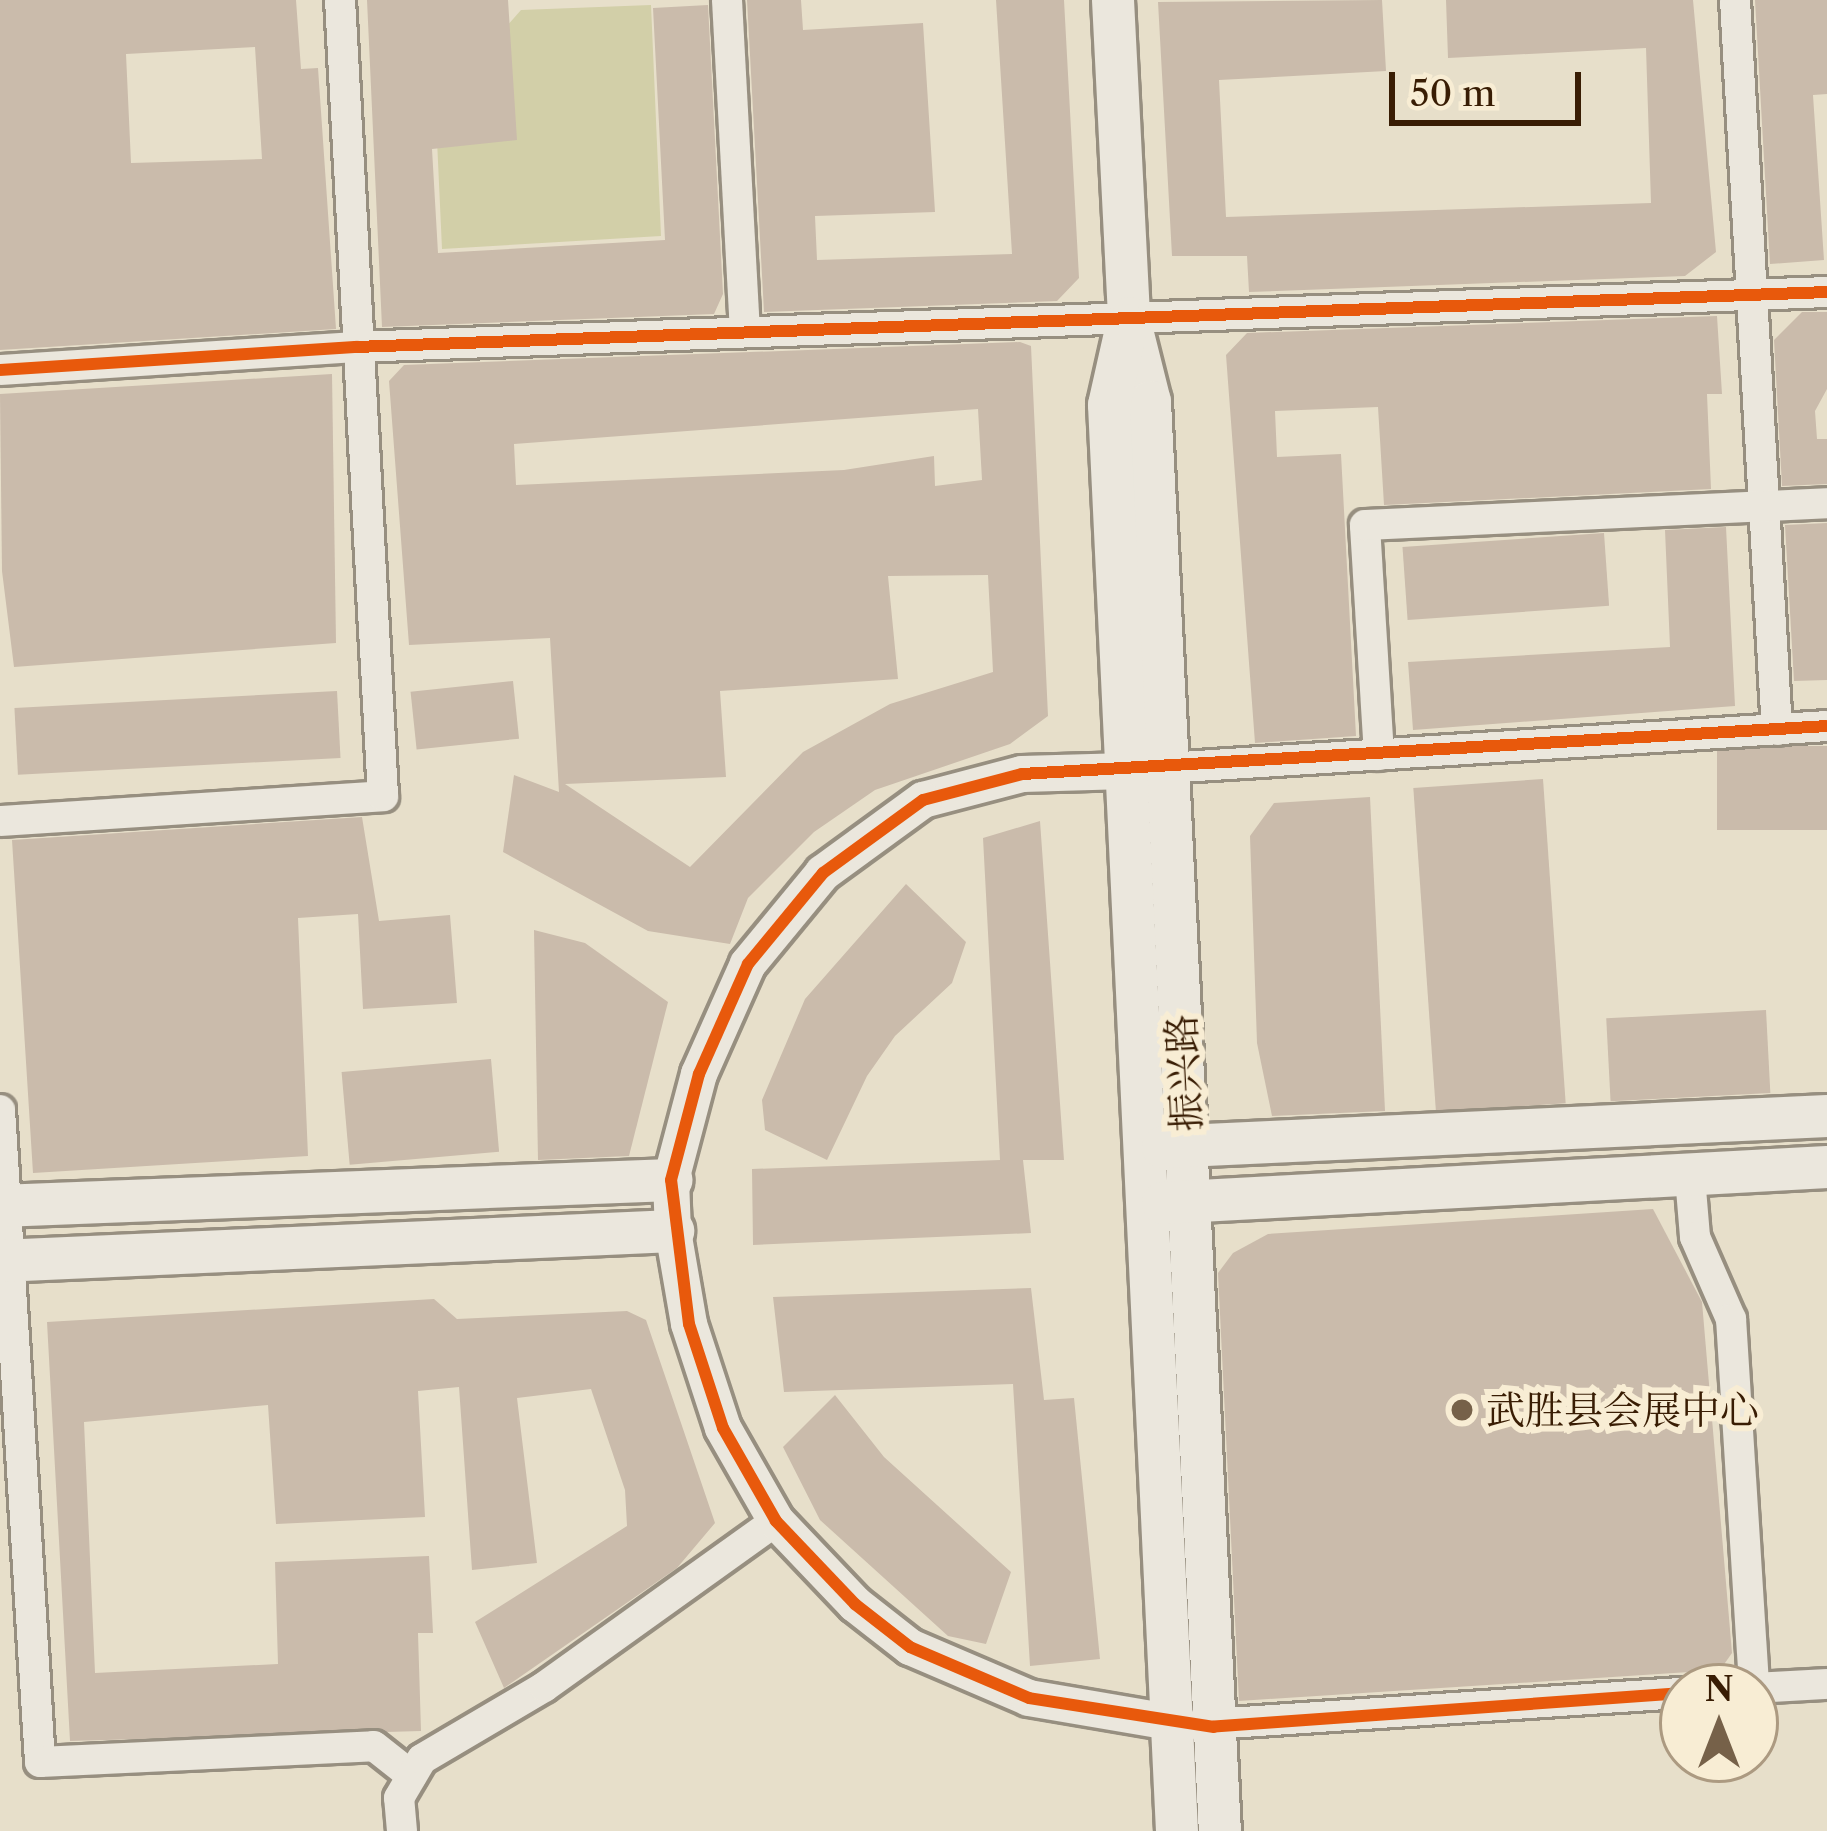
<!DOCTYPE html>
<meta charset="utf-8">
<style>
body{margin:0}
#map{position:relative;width:1827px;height:1831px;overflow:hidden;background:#e7dfca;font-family:"Libre Caslon Text","Noto Serif SC",serif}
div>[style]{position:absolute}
.green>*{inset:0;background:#d2cfa8}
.building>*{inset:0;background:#cabbab;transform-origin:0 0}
.roads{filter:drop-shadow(3px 0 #978f80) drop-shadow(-3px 0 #978f80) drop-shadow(0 3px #978f80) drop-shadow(0 -3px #978f80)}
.minor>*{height:30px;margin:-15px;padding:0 15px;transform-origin:15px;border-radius:15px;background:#ebe7dd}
.tertiary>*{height:36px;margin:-18px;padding:0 18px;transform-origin:18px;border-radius:18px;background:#ebe7dd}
.secondary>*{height:42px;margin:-21px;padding:0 21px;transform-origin:21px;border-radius:21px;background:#ebe7dd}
.cycleway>*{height:12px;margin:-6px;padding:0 6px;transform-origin:6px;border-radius:6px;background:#e8590c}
.dots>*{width:33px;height:33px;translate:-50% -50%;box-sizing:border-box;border:6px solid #f8edd4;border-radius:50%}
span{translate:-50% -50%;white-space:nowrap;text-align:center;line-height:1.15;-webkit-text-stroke:12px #f8edd4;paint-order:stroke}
.street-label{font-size:39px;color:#391d04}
.poi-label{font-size:39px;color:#391d04}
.left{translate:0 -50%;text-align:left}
.north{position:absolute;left:1659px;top:1663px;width:120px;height:120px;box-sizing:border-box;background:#f8edd4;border:3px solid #ac9a81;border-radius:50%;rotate:0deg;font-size:33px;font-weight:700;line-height:48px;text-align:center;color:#391d04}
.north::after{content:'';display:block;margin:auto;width:42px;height:54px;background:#766149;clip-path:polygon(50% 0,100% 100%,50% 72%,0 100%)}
.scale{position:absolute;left:1389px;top:72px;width:192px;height:54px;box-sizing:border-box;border:6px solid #391d04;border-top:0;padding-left:15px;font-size:36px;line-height:42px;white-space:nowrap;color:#391d04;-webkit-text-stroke:9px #f8edd4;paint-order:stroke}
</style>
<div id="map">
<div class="green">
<div style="clip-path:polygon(651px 5px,661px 236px,442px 249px,432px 31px,507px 26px,521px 10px)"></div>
</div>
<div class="building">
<div style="clip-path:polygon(evenodd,0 0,296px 0,301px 69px,318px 68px,336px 329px,0 350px,0 0,255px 47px,262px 159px,131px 163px,126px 54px,255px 47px)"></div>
<div style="clip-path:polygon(367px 0,508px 0,517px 140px,432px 149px,438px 253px,665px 240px,653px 8px,708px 5px,723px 294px,714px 314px,382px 327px)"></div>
<div style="clip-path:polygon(747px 0,801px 0,803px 30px,923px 23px,935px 212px,815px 216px,817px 260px,1012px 254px,996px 0,1064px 0,1079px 278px,1057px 301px,764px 312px)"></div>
<div style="clip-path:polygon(1382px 0,1386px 71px,1219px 80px,1226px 217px,1651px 203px,1646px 48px,1448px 58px,1446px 0,1693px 0,1716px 252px,1685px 276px,1249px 292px,1247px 256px,1172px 256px,1158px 2px)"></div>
<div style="clip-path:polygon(1755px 0,1827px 0,1827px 94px,1813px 95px,1824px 260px,1770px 264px)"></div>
<div style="clip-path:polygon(1802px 312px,1827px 312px,1827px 389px,1815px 411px,1817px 439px,1827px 439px,1827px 484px,1782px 486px,1774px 340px)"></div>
<div style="clip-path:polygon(1717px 316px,1722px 394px,1707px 394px,1711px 489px,1384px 505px,1378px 407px,1275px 411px,1277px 457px,1341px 454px,1356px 736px,1255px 743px,1226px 355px,1247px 333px)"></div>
<div style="clip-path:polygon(evenodd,1020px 342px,1031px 346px,1048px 716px,1010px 744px,875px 790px,814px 832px,748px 898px,730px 944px,648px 931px,503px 852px,514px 775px,559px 792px,550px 638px,409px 645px,389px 381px,404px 365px,1020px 342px,978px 409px,982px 480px,935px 486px,934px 456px,844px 470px,516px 485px,514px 444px,978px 409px,1020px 342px,988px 575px,993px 672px,890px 704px,803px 752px,690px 867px,565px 784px,726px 777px,720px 691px,898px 679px,888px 576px,988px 575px)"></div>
<div style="clip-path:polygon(332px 374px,336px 643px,14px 667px,2px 571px,0 394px)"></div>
<div style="clip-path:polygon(1827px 523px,1827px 680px,1794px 681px,1785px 525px)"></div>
<div style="clip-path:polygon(1726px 527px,1735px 706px,1413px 730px,1408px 662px,1670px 647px,1665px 530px)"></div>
<div style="left:1604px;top:533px;width:73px;height:202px;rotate:86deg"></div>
<div style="left:513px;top:681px;width:58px;height:103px;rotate:84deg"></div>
<div style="left:337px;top:691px;width:67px;height:323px;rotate:87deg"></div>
<div style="left:1827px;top:746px;width:84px;height:110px;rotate:90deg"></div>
<div style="left:1543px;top:779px;width:325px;height:130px;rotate:86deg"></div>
<div style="clip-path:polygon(1370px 797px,1385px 1111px,1272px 1116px,1257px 1043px,1250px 836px,1274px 803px)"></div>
<div style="clip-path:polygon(362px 817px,379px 921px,450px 915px,457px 1003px,363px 1009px,358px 914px,298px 918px,308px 1156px,33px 1173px,12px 840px)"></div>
<div style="clip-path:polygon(1040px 821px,1064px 1160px,1023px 1160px,1031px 1233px,753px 1245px,752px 1169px,1000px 1160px,983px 838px)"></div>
<div style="clip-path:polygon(906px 884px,966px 942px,952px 983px,895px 1036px,867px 1076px,827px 1160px,765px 1130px,762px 1100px,805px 999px)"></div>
<div style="clip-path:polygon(534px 930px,585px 943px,668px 1002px,629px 1156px,538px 1160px)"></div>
<div style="left:1766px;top:1010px;width:83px;height:160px;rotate:87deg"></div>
<div style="left:491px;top:1059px;width:93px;height:150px;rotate:85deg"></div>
<div style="clip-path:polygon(1653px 1209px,1702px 1302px,1732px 1653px,1720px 1670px,1239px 1701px,1218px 1273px,1233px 1253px,1268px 1234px)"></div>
<div style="clip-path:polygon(1031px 1288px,1044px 1400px,1074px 1398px,1100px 1659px,1030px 1666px,1013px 1384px,784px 1392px,773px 1297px)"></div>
<div style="clip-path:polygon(434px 1299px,457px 1319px,627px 1311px,646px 1320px,715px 1523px,677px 1568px,504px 1688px,475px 1622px,627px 1526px,625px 1490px,591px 1389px,517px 1398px,537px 1563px,472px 1570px,459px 1387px,418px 1391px,425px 1517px,276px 1524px,268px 1405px,84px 1422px,95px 1673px,278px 1664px,275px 1562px,429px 1556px,433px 1633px,418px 1633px,421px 1731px,70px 1741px,47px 1322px)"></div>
<div style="clip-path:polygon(835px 1395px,884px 1457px,1011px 1572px,986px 1644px,948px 1636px,820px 1520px,783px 1447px)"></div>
</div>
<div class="roads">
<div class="minor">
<div style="left:727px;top:0;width:331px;rotate:86.9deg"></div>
<div style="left:1735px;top:0;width:731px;rotate:86.71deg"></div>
<div style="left:0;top:370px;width:357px;rotate:-3.7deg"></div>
<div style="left:356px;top:347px;width:1472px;rotate:-2.14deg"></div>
<div style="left:1379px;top:755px;width:230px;rotate:-93.5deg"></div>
<div style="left:1365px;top:525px;width:463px;rotate:-2.7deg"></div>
<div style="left:1150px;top:769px;width:678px;rotate:-3.63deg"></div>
<div style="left:0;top:821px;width:384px;rotate:-3.7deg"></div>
<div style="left:383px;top:796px;width:797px;rotate:-93.09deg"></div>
<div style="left:0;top:1110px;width:653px;rotate:86.49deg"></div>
<div style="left:40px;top:1762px;width:334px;rotate:-2.7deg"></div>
<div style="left:374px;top:1746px;width:48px;rotate:38.3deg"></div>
<div style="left:1690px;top:1177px;width:60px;rotate:85.2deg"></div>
<div style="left:1695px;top:1237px;width:90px;rotate:66.3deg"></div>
<div style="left:1731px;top:1319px;width:369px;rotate:86.4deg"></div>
<div style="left:1755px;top:1688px;width:72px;rotate:-3.2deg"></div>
<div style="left:1198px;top:1725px;width:486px;rotate:-3.8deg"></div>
<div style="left:402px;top:1831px;width:33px;rotate:-95deg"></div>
<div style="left:399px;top:1798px;width:45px;rotate:-59.5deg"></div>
<div style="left:422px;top:1759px;width:142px;rotate:-30.5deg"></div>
<div style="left:544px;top:1687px;width:285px;rotate:-35.6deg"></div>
</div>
<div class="tertiary">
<div style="left:1127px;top:771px;width:105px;rotate:178.4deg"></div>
<div style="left:1022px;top:774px;width:102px;rotate:165.3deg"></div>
<div style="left:923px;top:800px;width:124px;rotate:143.9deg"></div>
<div style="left:823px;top:873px;width:118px;rotate:129.5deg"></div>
<div style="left:748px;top:964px;width:120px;rotate:114deg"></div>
<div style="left:699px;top:1074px;width:110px;rotate:104.8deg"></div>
<div style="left:671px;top:1180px;width:51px;rotate:87.8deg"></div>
<div style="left:673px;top:1231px;width:94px;rotate:80.2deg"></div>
<div style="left:689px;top:1324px;width:109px;rotate:71.9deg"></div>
<div style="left:723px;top:1428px;width:107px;rotate:60.3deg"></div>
<div style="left:776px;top:1521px;width:115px;rotate:46.4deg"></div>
<div style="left:855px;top:1604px;width:70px;rotate:38deg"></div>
<div style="left:910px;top:1647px;width:129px;rotate:23.2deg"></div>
<div style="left:1029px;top:1698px;width:143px;rotate:9.7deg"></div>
</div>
<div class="secondary">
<div style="left:1113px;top:0;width:318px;rotate:87.1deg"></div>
<div style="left:1129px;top:318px;width:87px;rotate:76deg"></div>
<div style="left:1150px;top:402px;width:1431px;rotate:87.2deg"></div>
<div style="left:1127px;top:325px;width:82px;rotate:102.7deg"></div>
<div style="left:1109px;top:405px;width:1428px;rotate:87.27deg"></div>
<div style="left:1163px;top:1147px;width:665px;rotate:-2.67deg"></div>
<div style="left:1163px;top:1203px;width:665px;rotate:-3.1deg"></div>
<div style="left:0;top:1206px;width:672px;rotate:-2.22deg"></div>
<div style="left:0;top:1261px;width:674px;rotate:-2.55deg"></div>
</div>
</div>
<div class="cycleway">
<div style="left:0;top:370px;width:357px;rotate:-3.7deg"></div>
<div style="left:356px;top:347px;width:1472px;rotate:-2.14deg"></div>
<div style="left:1683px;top:1693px;width:470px;rotate:175.9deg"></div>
<div style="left:1214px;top:1727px;width:187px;rotate:-171.1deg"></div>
<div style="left:1029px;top:1698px;width:129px;rotate:-156.8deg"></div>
<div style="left:910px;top:1647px;width:70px;rotate:-142deg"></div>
<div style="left:855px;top:1604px;width:115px;rotate:-133.6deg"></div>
<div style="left:776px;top:1521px;width:107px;rotate:-119.7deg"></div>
<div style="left:723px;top:1428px;width:109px;rotate:-108.1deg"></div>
<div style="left:689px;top:1324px;width:145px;rotate:-97.1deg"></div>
<div style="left:671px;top:1180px;width:110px;rotate:-75.2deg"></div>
<div style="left:699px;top:1074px;width:120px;rotate:-66deg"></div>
<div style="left:748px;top:964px;width:118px;rotate:-50.5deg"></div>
<div style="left:823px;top:873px;width:124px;rotate:-36.1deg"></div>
<div style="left:923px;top:800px;width:102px;rotate:-14.7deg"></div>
<div style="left:1022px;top:774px;width:806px;rotate:-3.41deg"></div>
</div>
<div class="dots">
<div style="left:1462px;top:1410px;background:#766149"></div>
</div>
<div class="street-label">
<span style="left:1184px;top:1073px;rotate:-93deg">振兴路</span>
</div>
<div class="poi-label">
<span class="left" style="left:1486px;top:1410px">武胜县会展中心</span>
</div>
<div class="north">N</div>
<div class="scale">50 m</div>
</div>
